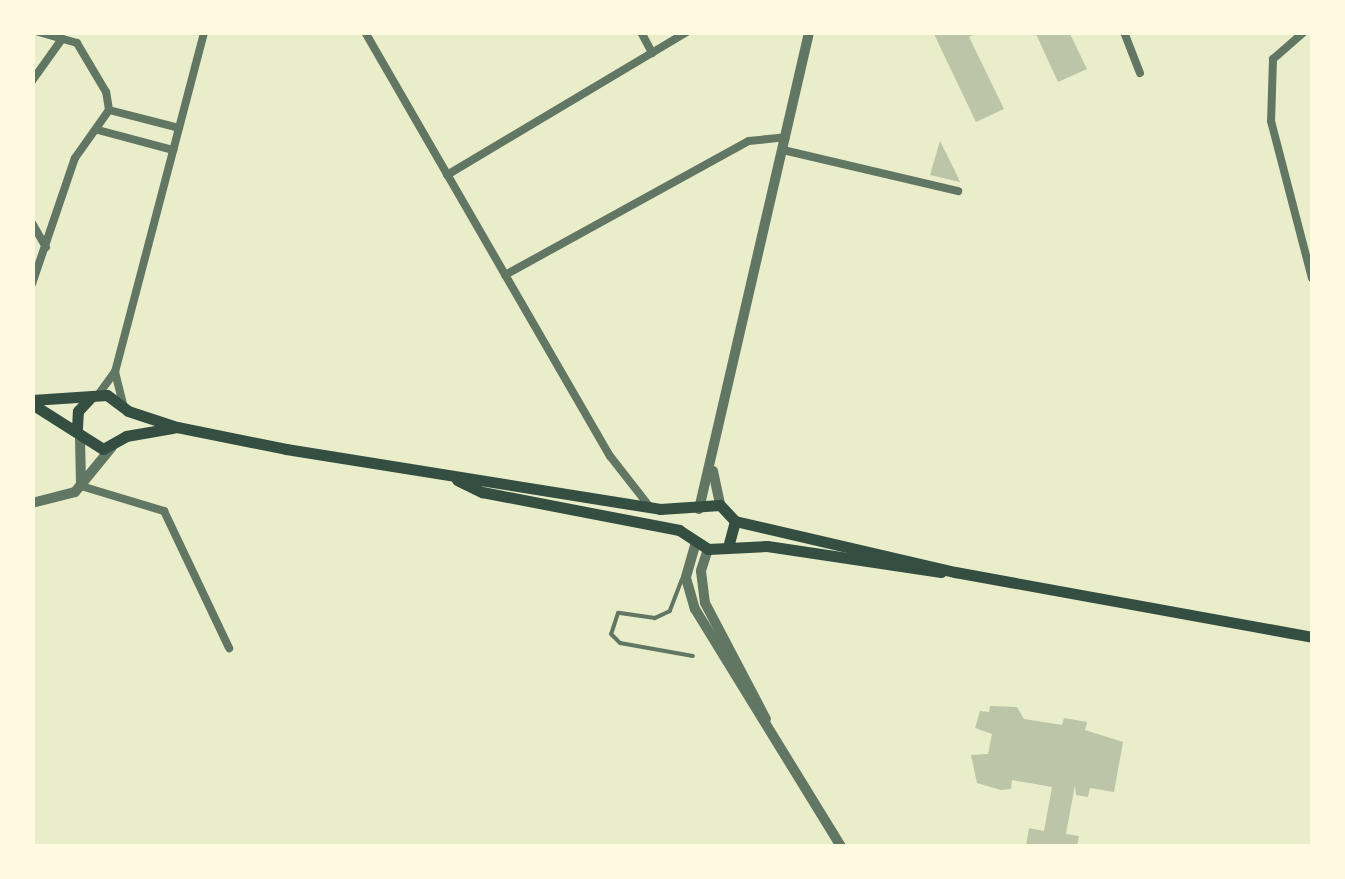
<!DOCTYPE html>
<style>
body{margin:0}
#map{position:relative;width:1345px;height:879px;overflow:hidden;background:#e9edc9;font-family:"Fira Sans Condensed",sans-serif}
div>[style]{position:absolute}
.building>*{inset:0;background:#bcc5a7}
.service>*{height:4px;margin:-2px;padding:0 2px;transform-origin:2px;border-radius:2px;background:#617663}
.minor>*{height:8px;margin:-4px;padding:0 4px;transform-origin:4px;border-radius:4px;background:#617663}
.tertiary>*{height:10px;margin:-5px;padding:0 5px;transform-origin:5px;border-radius:5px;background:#617663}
.secondary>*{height:11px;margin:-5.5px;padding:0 5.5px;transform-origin:5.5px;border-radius:5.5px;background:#344e41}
span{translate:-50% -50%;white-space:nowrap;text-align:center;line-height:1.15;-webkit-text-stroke:9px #fefae0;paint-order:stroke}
.frame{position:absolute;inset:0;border:35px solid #fefae0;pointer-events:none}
</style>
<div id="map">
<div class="building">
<div style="clip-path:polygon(933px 32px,978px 32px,969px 37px,1004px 109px,976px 122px)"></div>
<div style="clip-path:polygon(1035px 32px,1069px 32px,1087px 69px,1058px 82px)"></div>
<div style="clip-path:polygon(940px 141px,956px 173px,960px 182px,930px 175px)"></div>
<div style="clip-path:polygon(990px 706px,1017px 707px,1024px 719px,1062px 725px,1064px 718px,1087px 722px,1085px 730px,1123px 742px,1114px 792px,1090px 788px,1088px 797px,1076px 795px,1075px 785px,1066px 834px,1079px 836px,1077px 846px,1026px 846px,1029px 828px,1044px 831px,1052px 787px,1012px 780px,1011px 789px,1001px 790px,977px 783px,971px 755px,988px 754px,992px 734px,975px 728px,980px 711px,989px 712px)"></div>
</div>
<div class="service">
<div style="left:682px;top:579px;width:34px;rotate:111deg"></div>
<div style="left:670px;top:611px;width:17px;rotate:155deg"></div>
<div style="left:655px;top:618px;width:37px;rotate:-172deg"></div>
<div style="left:618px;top:613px;width:22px;rotate:108deg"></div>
<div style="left:611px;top:634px;width:13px;rotate:45deg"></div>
<div style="left:620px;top:643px;width:74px;rotate:10.1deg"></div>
</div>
<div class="minor">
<div style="left:365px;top:32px;width:490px;rotate:60deg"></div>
<div style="left:610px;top:456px;width:63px;rotate:52deg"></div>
<div style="left:641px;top:32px;width:24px;rotate:62deg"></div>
<div style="left:1124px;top:32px;width:44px;rotate:68.7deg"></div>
<div style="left:1304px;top:32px;width:41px;rotate:138.9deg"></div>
<div style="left:1273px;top:59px;width:62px;rotate:91.8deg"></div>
<div style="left:1271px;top:121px;width:162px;rotate:75.4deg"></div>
<div style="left:32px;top:81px;width:52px;rotate:-54.5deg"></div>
<div style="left:109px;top:110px;width:72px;rotate:14.4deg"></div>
<div style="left:98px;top:130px;width:78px;rotate:14.9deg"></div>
<div style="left:783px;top:150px;width:180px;rotate:13.2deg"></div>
<div style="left:447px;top:175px;width:279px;rotate:-30.8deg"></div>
<div style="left:32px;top:223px;width:28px;rotate:60deg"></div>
<div style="left:505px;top:275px;width:278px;rotate:-28.8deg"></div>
<div style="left:749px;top:141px;width:37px;rotate:-6deg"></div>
<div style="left:32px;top:284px;width:133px;rotate:-71.2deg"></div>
<div style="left:75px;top:158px;width:59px;rotate:-54.7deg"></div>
<div style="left:109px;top:110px;width:18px;rotate:-99deg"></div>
<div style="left:106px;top:92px;width:57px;rotate:-120.6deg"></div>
<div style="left:77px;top:43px;width:40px;rotate:-164deg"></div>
<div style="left:115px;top:372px;width:32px;rotate:76deg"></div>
<div style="left:98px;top:395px;width:29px;rotate:-54deg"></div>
<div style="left:115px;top:372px;width:351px;rotate:-75.3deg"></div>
<div style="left:81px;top:486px;width:87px;rotate:16.8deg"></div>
<div style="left:164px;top:511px;width:152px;rotate:64.6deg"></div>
</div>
<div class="tertiary">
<div style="left:80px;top:437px;width:48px;rotate:88.8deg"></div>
<div style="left:713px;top:471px;width:35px;rotate:78deg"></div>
<div style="left:32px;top:503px;width:44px;rotate:-14.3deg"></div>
<div style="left:75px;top:492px;width:58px;rotate:-50.6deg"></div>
<div style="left:699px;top:509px;width:490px;rotate:-77deg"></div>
<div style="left:696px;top:542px;width:37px;rotate:106deg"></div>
<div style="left:686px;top:578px;width:32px;rotate:74deg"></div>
<div style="left:695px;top:609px;width:278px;rotate:58.4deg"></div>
<div style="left:708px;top:549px;width:23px;rotate:108deg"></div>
<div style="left:701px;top:571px;width:32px;rotate:83deg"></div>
<div style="left:705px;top:603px;width:131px;rotate:62.3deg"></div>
</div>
<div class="secondary">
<div style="left:32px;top:400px;width:75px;rotate:-3.8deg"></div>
<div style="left:107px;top:395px;width:26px;rotate:37deg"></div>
<div style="left:128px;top:411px;width:52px;rotate:18.1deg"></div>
<div style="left:177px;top:427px;width:111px;rotate:11.4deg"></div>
<div style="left:286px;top:449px;width:379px;rotate:9.1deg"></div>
<div style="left:660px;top:509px;width:60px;rotate:-3.8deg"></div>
<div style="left:720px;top:505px;width:22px;rotate:47deg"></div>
<div style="left:735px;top:521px;width:24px;rotate:105deg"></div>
<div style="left:32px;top:404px;width:84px;rotate:32.4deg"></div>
<div style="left:103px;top:449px;width:26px;rotate:-29deg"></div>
<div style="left:126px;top:436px;width:48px;rotate:-9.7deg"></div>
<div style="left:77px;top:428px;width:17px;rotate:-87deg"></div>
<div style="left:78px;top:411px;width:18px;rotate:-47deg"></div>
<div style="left:457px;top:480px;width:28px;rotate:26deg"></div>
<div style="left:482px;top:492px;width:201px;rotate:10.9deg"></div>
<div style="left:679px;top:530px;width:35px;rotate:33deg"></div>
<div style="left:708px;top:549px;width:59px;rotate:-2.9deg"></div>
<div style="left:767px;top:546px;width:176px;rotate:8.5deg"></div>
<div style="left:735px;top:521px;width:226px;rotate:13.1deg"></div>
<div style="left:955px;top:572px;width:363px;rotate:10.3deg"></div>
</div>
<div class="frame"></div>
</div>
